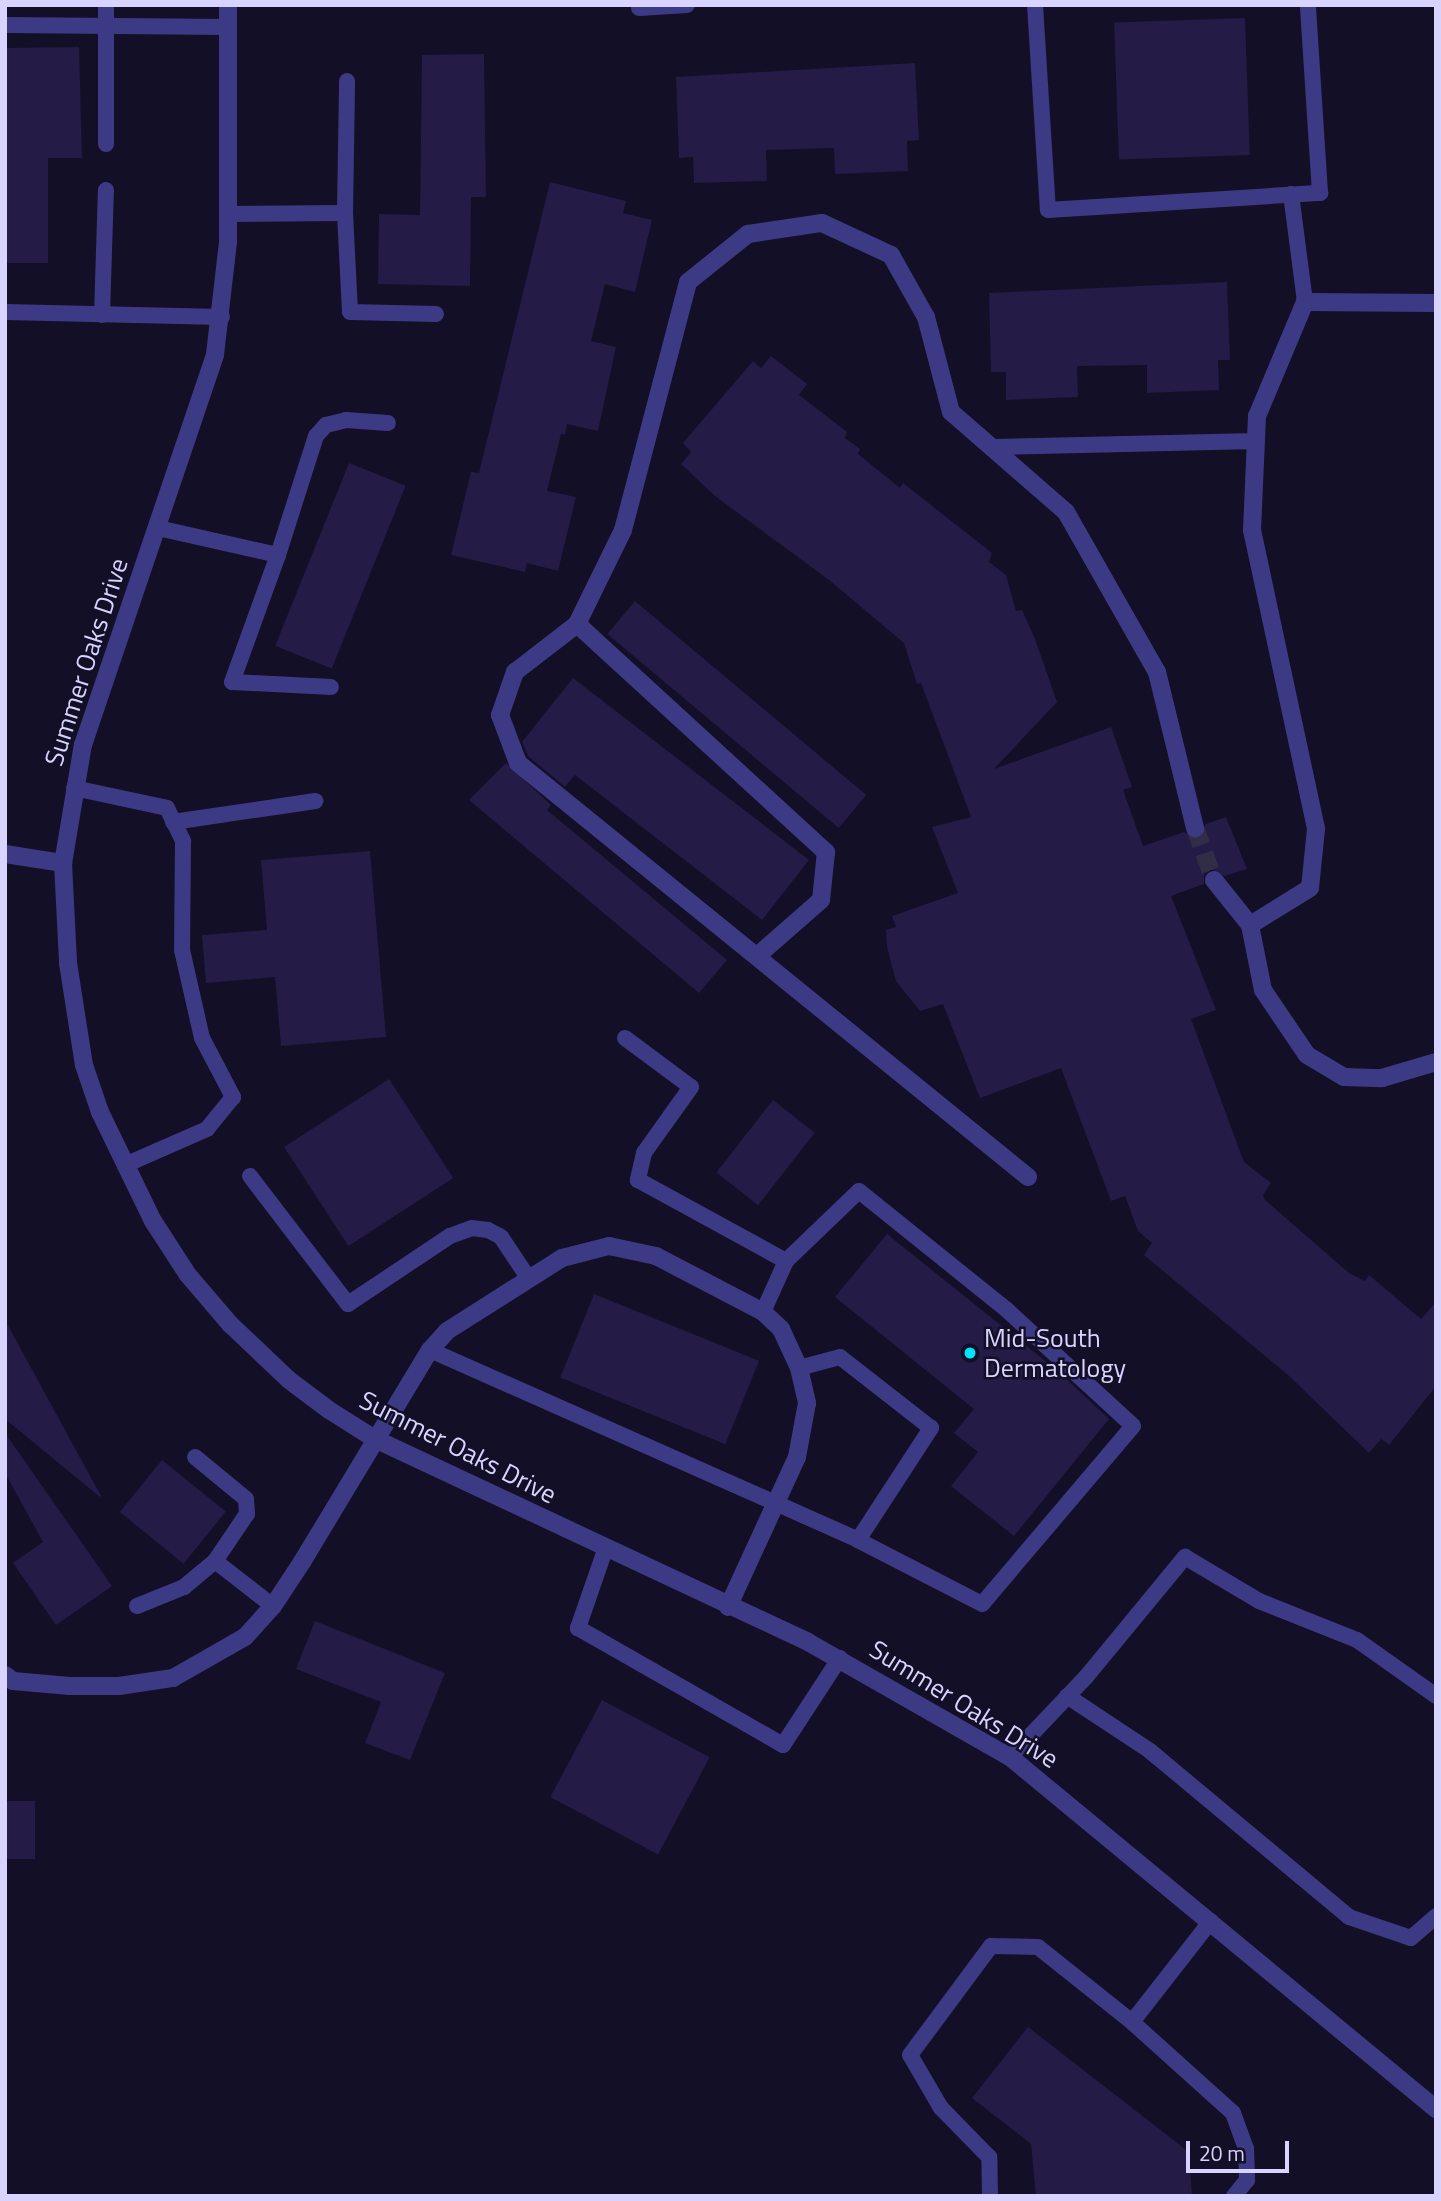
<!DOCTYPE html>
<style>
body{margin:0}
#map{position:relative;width:1441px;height:2201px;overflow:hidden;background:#130f26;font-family:"Titillium Web",sans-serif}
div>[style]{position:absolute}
.building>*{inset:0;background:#241b47;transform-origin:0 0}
.minor-tunnel>*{height:18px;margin-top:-9px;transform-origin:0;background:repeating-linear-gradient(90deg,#312d47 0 18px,transparent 0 27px)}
.service>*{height:16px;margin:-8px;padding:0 8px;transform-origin:8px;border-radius:8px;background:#3d3a85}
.minor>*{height:18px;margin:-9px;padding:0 9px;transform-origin:9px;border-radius:9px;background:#3d3a85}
.dots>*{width:19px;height:19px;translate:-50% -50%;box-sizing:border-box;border:4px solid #130f26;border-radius:50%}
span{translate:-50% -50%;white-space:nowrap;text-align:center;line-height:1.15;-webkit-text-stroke:5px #130f26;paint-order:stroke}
.street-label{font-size:26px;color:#d9d4ff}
.poi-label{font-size:26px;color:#d9d4ff}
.left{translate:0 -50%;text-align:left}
.frame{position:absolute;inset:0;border:7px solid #d9d4ff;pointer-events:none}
.scale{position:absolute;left:1186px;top:2141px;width:103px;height:32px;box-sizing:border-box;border:4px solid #d9d4ff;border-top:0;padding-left:9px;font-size:21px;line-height:24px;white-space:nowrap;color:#d9d4ff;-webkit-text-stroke:5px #130f26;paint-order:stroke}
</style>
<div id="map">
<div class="building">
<div style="left:1245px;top:18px;width:137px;height:131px;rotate:88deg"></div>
<div style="clip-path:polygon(79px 47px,82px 158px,48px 158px,48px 263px,5px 263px,5px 48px)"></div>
<div style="clip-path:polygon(484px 54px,486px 197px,471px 197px,470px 286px,378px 284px,379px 214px,420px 215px,422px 55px)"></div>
<div style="clip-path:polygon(915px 63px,919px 140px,907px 141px,908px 171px,835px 174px,834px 148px,766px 150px,767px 181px,694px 183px,693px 157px,679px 158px,676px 77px)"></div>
<div style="clip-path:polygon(550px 182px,626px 201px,623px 213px,652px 220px,635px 292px,605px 284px,591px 341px,616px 347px,598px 431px,567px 424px,565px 435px,561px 434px,547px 491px,576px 497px,558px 571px,527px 563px,525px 572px,451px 555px,471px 472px,479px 473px)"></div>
<div style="clip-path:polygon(1227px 282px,1230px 360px,1218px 360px,1219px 390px,1147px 393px,1147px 365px,1077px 366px,1078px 397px,1006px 400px,1006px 372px,991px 372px,989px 293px)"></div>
<div style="clip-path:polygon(771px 356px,807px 384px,799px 395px,847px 432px,845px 438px,860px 449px,858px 454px,900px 488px,903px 483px,992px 553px,989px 562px,1006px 575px,1016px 611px,1022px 610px,1035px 639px,1057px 702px,994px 769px,1111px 727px,1132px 787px,1123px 790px,1143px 846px,1184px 832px,1198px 839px,1206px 824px,1226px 817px,1247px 869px,1225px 876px,1212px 869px,1204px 875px,1204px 884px,1171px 896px,1216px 1010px,1191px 1019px,1244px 1162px,1271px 1183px,1263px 1195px,1265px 1200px,1349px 1273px,1365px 1281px,1369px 1275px,1421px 1319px,1436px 1302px,1436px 1386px,1389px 1445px,1381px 1439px,1369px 1453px,1288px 1375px,1144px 1255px,1152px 1243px,1138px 1231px,1125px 1196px,1111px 1201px,1061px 1068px,980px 1098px,943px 1004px,920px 1011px,896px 981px,887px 947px,886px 930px,896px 927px,892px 916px,958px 893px,932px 827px,971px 817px,921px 683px,917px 684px,904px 643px,829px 580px,715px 496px,681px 464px,691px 452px,683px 443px,753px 361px,761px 368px)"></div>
<div style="left:349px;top:463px;width:61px;height:197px;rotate:22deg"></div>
<div style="left:635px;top:601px;width:302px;height:43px;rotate:40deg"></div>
<div style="clip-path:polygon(573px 678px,809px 860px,762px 920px,575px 775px,565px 787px,528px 756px,522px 742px)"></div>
<div style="clip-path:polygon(506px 763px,551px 805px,547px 810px,727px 960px,699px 993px,469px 800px)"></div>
<div style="clip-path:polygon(370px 851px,386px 1037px,281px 1046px,275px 977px,206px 983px,202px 935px,267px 930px,261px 860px)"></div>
<div style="left:389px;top:1079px;width:118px;height:125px;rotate:57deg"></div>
<div style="left:773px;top:1100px;width:53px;height:92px;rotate:38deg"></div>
<div style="clip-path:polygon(887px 1234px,1059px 1372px,1109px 1419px,1014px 1536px,951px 1486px,978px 1452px,954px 1433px,974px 1409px,835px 1297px)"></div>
<div style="left:594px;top:1294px;width:178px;height:90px;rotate:22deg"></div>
<div style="clip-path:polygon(5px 1320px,101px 1496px,100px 1497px,5px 1419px)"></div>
<div style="clip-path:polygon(5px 1433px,112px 1586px,56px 1625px,13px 1563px,43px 1542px,5px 1473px)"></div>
<div style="left:162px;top:1460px;width:82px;height:67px;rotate:39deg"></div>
<div style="clip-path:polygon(315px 1621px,445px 1673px,410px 1760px,365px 1743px,381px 1702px,296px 1669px)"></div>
<div style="left:602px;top:1700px;width:122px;height:110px;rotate:28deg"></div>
<div style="left:5px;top:1801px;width:30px;height:58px"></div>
<div style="clip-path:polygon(1028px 2027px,1189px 2152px,1192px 2196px,1036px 2196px,1031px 2144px,972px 2098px)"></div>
</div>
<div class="minor-tunnel">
<div style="left:1195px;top:828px;width:55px;rotate:69.9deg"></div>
</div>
<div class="service">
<div style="left:106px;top:5px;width:139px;rotate:90deg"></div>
<div style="left:1035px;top:5px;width:205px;rotate:86.4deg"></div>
<div style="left:1048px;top:210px;width:273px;rotate:-3.6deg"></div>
<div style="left:1320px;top:193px;width:188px;rotate:-93.7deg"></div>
<div style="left:639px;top:8px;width:48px;rotate:-3.6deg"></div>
<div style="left:5px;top:25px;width:222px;rotate:0.5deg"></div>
<div style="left:1291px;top:194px;width:109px;rotate:82.6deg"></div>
<div style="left:345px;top:213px;width:132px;rotate:-89.1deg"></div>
<div style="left:228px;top:214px;width:117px;rotate:-0.5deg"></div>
<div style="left:345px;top:213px;width:99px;rotate:87.1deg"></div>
<div style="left:350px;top:312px;width:86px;rotate:1.3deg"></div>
<div style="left:5px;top:312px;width:217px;rotate:1.3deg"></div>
<div style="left:102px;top:315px;width:125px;rotate:-88.2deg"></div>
<div style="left:992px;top:447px;width:264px;rotate:-1.3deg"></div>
<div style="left:158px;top:528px;width:123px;rotate:12.7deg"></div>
<div style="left:278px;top:555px;width:125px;rotate:-72.3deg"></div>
<div style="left:316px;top:436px;width:15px;rotate:-48deg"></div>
<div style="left:326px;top:425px;width:21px;rotate:-14deg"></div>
<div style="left:346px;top:420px;width:42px;rotate:4.1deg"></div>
<div style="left:278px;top:555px;width:135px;rotate:109.9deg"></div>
<div style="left:232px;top:682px;width:99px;rotate:2.9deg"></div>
<div style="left:74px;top:788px;width:95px;rotate:12.1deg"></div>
<div style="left:167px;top:808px;width:37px;rotate:64deg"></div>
<div style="left:183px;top:841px;width:109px;rotate:90.5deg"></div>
<div style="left:182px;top:950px;width:90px;rotate:77.2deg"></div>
<div style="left:202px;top:1038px;width:67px;rotate:62.3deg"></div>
<div style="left:233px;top:1097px;width:41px;rotate:129.1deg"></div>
<div style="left:207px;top:1129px;width:90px;rotate:156.3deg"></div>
<div style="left:173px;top:822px;width:144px;rotate:-8.4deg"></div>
<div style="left:625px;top:1038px;width:82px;rotate:36.6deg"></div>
<div style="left:691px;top:1087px;width:81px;rotate:125.5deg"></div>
<div style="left:644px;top:1153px;width:28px;rotate:103deg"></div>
<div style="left:638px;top:1180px;width:169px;rotate:28.7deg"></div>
<div style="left:786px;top:1261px;width:56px;rotate:114.3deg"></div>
<div style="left:250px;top:1176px;width:161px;rotate:52.6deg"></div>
<div style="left:348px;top:1304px;width:123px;rotate:-33.7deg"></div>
<div style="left:450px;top:1236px;width:23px;rotate:-20deg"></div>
<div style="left:472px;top:1228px;width:16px;rotate:7deg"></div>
<div style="left:488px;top:1230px;width:15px;rotate:28deg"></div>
<div style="left:501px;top:1237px;width:50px;rotate:56.3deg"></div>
<div style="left:786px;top:1261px;width:101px;rotate:-43.8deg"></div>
<div style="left:859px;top:1191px;width:190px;rotate:38.8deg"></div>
<div style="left:1007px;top:1310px;width:171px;rotate:42.6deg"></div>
<div style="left:1133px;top:1426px;width:233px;rotate:130.3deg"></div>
<div style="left:982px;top:1604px;width:140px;rotate:-152.7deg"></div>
<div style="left:430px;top:1350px;width:468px;rotate:23.9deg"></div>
<div style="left:858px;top:1540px;width:134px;rotate:-56.9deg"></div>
<div style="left:931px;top:1428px;width:115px;rotate:-142deg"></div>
<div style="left:840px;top:1357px;width:42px;rotate:165deg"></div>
<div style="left:605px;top:1550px;width:83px;rotate:109.1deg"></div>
<div style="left:578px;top:1628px;width:236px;rotate:29.7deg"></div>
<div style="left:783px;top:1745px;width:104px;rotate:-56.8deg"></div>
<div style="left:215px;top:1561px;width:73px;rotate:37.8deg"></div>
<div style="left:137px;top:1606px;width:51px;rotate:-22deg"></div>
<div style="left:184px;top:1587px;width:40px;rotate:-40deg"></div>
<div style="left:215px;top:1561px;width:57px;rotate:-55.8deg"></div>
<div style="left:247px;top:1514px;width:15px;rotate:-94deg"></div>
<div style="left:246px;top:1499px;width:66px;rotate:-140.5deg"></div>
<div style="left:1067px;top:1696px;width:100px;rotate:33.5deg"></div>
<div style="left:1150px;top:1751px;width:259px;rotate:39.8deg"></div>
<div style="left:1349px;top:1917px;width:65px;rotate:18.7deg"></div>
<div style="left:1411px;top:1938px;width:33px;rotate:-41deg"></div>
<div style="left:1010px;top:1757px;width:110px;rotate:-46.5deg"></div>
<div style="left:1086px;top:1677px;width:156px;rotate:-50.5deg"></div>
<div style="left:1185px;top:1557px;width:86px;rotate:30.7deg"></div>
<div style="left:1259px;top:1601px;width:105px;rotate:21.7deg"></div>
<div style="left:1357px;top:1640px;width:97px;rotate:35.3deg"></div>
<div style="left:1132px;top:2022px;width:128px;rotate:-52deg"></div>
<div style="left:990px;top:2196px;width:39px;rotate:-91deg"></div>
<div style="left:989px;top:2157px;width:69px;rotate:-134.4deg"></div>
<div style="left:941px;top:2108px;width:61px;rotate:-120.3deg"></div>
<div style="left:910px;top:2055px;width:136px;rotate:-53.4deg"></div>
<div style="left:991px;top:1946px;width:47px;rotate:1.2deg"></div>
<div style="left:1038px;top:1947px;width:120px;rotate:38.6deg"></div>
<div style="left:1132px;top:2022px;width:136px;rotate:42deg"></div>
<div style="left:1233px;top:2113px;width:37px;rotate:70deg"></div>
<div style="left:1246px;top:2148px;width:32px;rotate:88deg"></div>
<div style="left:1247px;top:2180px;width:21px;rotate:129deg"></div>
</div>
<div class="minor">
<div style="left:228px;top:5px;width:237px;rotate:90deg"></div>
<div style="left:228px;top:242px;width:114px;rotate:96.6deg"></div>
<div style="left:215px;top:355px;width:411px;rotate:108.7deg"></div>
<div style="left:83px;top:744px;width:121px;rotate:99.5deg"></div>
<div style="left:63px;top:863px;width:100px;rotate:87.1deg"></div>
<div style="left:68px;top:963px;width:103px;rotate:81.1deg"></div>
<div style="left:84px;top:1065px;width:50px;rotate:71.2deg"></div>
<div style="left:100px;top:1112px;width:121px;rotate:64.1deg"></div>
<div style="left:153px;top:1221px;width:64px;rotate:57.1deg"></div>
<div style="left:188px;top:1275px;width:65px;rotate:49.4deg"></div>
<div style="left:230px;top:1324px;width:81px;rotate:43.5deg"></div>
<div style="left:289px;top:1380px;width:50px;rotate:36.9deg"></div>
<div style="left:329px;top:1410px;width:54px;rotate:32.2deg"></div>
<div style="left:375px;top:1439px;width:478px;rotate:25.1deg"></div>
<div style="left:808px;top:1642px;width:232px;rotate:29.7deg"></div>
<div style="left:1010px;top:1757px;width:553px;rotate:39.57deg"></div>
<div style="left:1436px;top:303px;width:131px;rotate:-179.6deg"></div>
<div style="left:1305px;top:302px;width:124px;rotate:112.8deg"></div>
<div style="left:1257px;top:416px;width:114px;rotate:92.5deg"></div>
<div style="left:1252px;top:530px;width:306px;rotate:77.9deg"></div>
<div style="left:1316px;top:829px;width:59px;rotate:95.8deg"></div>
<div style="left:1310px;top:888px;width:70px;rotate:148.3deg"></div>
<div style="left:1250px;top:925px;width:66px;rotate:78.7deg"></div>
<div style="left:1263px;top:990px;width:78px;rotate:55.9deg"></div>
<div style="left:1307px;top:1055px;width:43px;rotate:30.7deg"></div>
<div style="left:1344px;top:1077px;width:38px;rotate:2deg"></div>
<div style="left:1382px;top:1078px;width:56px;rotate:-16.5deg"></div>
<div style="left:577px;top:624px;width:338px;rotate:42.5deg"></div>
<div style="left:826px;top:852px;width:48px;rotate:95.9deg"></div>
<div style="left:821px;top:900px;width:85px;rotate:138.8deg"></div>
<div style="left:5px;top:854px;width:59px;rotate:8.8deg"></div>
<div style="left:1214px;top:880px;width:58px;rotate:51.3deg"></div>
<div style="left:1028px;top:1177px;width:657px;rotate:-140.93deg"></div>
<div style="left:518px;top:763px;width:51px;rotate:-110.6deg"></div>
<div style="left:500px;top:715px;width:46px;rotate:-70.8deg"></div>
<div style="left:515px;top:672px;width:78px;rotate:-37.7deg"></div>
<div style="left:577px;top:624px;width:105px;rotate:-63.9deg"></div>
<div style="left:623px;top:530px;width:256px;rotate:-75.3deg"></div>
<div style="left:688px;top:282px;width:77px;rotate:-38.7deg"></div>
<div style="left:748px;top:234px;width:75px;rotate:-8.5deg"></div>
<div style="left:822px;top:223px;width:76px;rotate:24.9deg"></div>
<div style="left:891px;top:255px;width:71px;rotate:60.6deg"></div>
<div style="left:926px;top:317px;width:98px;rotate:75.3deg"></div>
<div style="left:951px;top:412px;width:152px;rotate:41deg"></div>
<div style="left:1066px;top:512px;width:184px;rotate:60.4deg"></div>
<div style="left:1157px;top:672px;width:161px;rotate:76.3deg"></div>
<div style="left:5px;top:1675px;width:10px;rotate:37deg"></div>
<div style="left:13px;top:1681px;width:57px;rotate:5deg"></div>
<div style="left:70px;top:1686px;width:49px"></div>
<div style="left:119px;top:1686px;width:55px;rotate:-8.4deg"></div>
<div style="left:173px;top:1678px;width:83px;rotate:-29.7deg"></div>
<div style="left:245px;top:1637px;width:42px;rotate:-47.9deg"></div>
<div style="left:273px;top:1606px;width:53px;rotate:-56.6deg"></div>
<div style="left:302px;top:1562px;width:248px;rotate:-58.9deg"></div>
<div style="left:430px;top:1350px;width:25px;rotate:-48deg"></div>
<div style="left:447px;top:1331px;width:136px;rotate:-32.4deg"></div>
<div style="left:562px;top:1258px;width:49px;rotate:-14.3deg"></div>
<div style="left:609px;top:1246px;width:48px;rotate:12deg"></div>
<div style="left:656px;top:1256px;width:121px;rotate:27.6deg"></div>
<div style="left:763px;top:1312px;width:25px;rotate:43deg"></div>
<div style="left:781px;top:1329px;width:43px;rotate:65.2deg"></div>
<div style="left:799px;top:1368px;width:36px;rotate:77deg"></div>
<div style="left:807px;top:1403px;width:55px;rotate:100.5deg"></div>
<div style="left:797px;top:1457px;width:165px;rotate:114.7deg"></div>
</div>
<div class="dots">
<div style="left:970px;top:1353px;background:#00e5ff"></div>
</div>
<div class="street-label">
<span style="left:86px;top:662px;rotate:-72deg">Summer Oaks Drive</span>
<span style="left:458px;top:1447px;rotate:27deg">Summer Oaks Drive</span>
<span style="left:964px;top:1704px;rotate:32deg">Summer Oaks Drive</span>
</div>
<div class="poi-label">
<span class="left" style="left:984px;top:1353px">Mid-South<br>Dermatology</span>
</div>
<div class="frame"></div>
<div class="scale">20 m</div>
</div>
